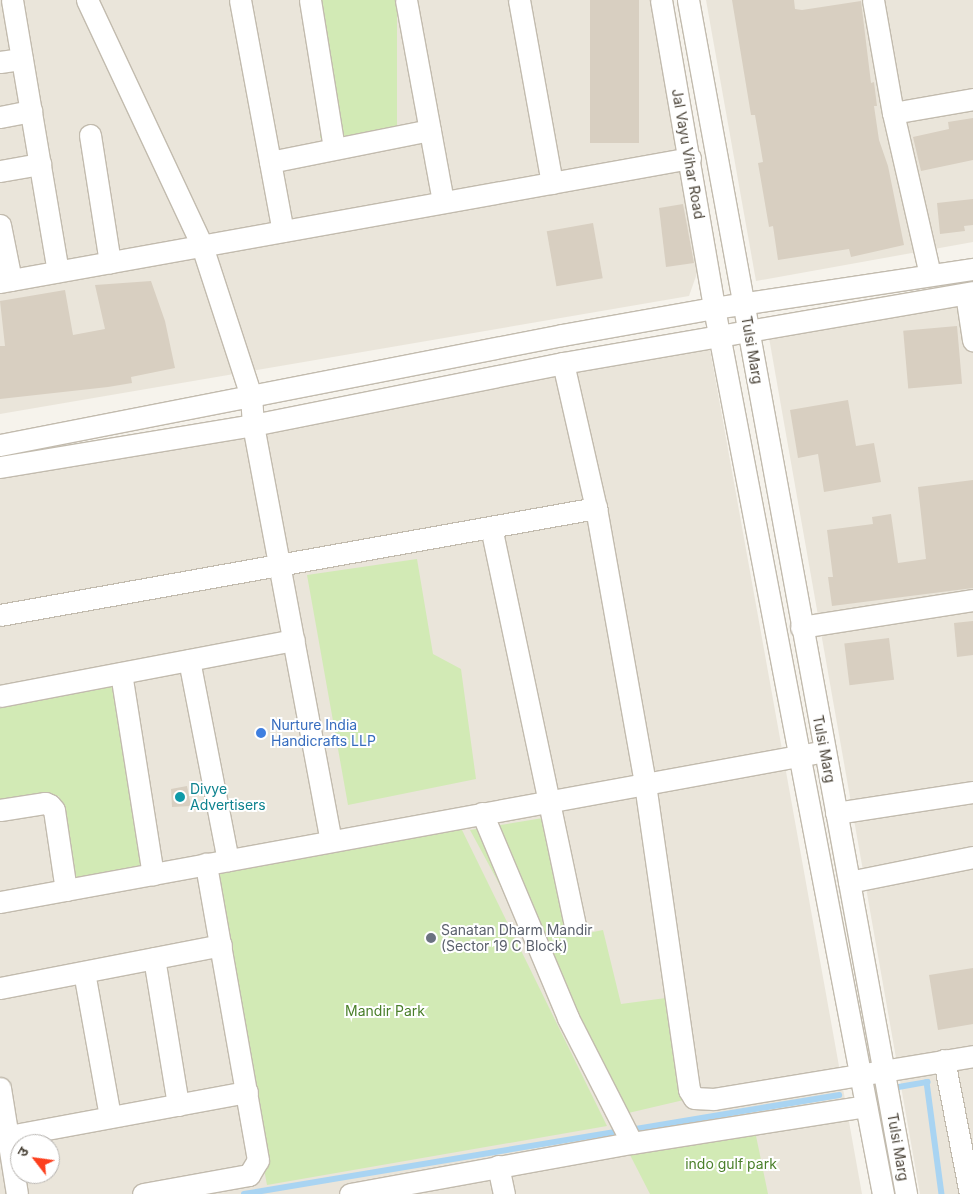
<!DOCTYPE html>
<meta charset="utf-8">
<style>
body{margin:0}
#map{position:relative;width:973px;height:1194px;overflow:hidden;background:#f6f3ec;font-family:Inter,"Noto Sans Devanagari",sans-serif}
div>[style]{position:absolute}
.residential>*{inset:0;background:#eae5da}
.green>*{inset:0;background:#d2eab5;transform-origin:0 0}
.stream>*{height:5.5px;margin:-2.75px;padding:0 2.75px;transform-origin:2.75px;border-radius:2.75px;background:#a9d4f2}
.building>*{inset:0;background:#d8cfc1;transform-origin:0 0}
.roads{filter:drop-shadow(1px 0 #c2bbae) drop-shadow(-1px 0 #c2bbae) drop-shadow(0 1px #c2bbae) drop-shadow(0 -1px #c2bbae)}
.minor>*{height:21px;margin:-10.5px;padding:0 10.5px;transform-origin:10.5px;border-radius:10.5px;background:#fff}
.dots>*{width:14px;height:14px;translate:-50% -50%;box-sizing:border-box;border:2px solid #fff;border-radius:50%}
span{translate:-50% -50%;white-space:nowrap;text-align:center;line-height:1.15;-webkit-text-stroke:4px #fff;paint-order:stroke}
.street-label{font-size:14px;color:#4b4439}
.shop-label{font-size:14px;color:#366cbe}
.left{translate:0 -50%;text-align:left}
.culture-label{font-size:14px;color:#0d838f}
.worship-label{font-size:14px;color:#5b616d}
.park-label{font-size:14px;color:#4a7f2a}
.north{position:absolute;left:10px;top:1134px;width:50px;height:50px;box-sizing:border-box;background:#fff;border:1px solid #b7b4b0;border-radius:50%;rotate:300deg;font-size:14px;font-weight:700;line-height:20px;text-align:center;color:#4b4439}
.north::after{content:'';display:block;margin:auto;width:18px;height:22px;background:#fc3f1d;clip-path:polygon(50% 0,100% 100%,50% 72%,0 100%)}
</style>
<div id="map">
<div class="residential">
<div style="clip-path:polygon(0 0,655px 0,701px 262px,689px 296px,0 414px)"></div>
<div style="clip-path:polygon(706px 0,973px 0,973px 242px,756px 281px)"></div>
<div style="clip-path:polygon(973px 296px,973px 1194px,920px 1194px,768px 332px)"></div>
<div style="clip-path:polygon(evenodd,708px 338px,862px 1194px,0 1194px,0 466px,708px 338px,20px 1144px,50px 1144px,50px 1174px,20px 1174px,20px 1144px)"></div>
</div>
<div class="green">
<div style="left:320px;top:0;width:77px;height:138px"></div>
<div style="clip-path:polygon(417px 559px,433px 654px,461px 669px,476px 779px,348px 805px,307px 575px)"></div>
<div style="clip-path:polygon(113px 683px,143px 866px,73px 879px,59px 796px,0 804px,0 705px)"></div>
<div style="clip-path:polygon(543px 818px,568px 937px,603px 930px,621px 1004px,666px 998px,688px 1099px,624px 1114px,470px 830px)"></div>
<div style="clip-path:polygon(438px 823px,462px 830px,607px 1126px,267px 1185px,206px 864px)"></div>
<div style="clip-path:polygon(755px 1131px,768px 1194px,650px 1194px,628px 1151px)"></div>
</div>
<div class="stream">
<div style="left:893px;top:1088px;width:35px;rotate:-10deg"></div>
<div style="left:927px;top:1082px;width:113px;rotate:82.4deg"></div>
<div style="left:630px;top:1130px;width:212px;rotate:-9.5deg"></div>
<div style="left:244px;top:1194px;width:382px;rotate:-9.5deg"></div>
</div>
<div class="building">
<div style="left:590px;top:0;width:49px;height:143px"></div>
<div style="clip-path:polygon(732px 0,794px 0,795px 9px,802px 10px,861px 1px,871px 83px,874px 82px,877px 106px,874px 106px,879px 140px,888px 166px,904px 245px,851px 257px,849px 249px,778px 260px,773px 226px,769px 227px,763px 192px,758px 163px,763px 162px,755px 115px,751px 115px)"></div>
<div style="clip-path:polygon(973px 118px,973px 160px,921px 171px,913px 137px,949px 129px,948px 122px)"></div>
<div style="clip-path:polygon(973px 199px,973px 225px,964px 226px,965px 231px,940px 234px,937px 203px)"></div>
<div style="clip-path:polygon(683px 204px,694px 263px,666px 267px,659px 208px)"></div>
<div style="left:593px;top:223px;width:56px;height:47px;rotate:80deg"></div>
<div style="clip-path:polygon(151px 281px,165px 321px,175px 368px,131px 377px,132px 383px,108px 387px,0 399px,0 346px,5px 346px,0 301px,65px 290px,73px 335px,105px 329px,95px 285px)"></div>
<div style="left:957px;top:326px;width:58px;height:54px;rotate:85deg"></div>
<div style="clip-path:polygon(848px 400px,856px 446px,874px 443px,881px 482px,824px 492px,818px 454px,798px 458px,790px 410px)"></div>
<div style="clip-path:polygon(973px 480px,973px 588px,832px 606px,828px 577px,833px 577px,827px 530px,873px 524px,872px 517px,891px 514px,898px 563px,926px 559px,918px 487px)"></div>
<div style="clip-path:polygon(973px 621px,973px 655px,957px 657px,954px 623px)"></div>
<div style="left:889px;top:638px;width:42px;height:45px;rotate:83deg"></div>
<div style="clip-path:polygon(187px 786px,191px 806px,172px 807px,171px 789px)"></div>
<div style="clip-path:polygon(973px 968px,973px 1024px,938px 1030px,929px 975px)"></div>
</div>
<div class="roads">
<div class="minor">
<div style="left:12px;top:0;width:275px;rotate:80.4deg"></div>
<div style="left:87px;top:0;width:272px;rotate:64.9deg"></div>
<div style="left:202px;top:246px;width:158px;rotate:71.9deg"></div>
<div style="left:251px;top:396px;width:29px;rotate:86deg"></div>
<div style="left:253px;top:425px;width:423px;rotate:79.4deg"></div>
<div style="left:240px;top:0;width:235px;rotate:79.5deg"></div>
<div style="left:310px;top:0;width:150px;rotate:80.8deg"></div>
<div style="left:406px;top:0;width:205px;rotate:79.6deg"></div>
<div style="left:519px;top:0;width:186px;rotate:79.8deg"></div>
<div style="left:661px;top:0;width:313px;rotate:80.2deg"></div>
<div style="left:714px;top:308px;width:902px;rotate:79.2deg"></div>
<div style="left:688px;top:0;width:1214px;rotate:79.65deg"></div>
<div style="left:873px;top:0;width:115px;rotate:80deg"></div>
<div style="left:893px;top:113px;width:165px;rotate:77.1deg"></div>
<div style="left:0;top:62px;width:22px;rotate:-8deg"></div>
<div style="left:893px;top:113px;width:81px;rotate:-9.9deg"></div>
<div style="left:0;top:117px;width:32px;rotate:-11deg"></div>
<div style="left:90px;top:135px;width:129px;rotate:81.1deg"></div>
<div style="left:270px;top:162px;width:163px;rotate:-11.3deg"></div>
<div style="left:0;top:171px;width:41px;rotate:-9.9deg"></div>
<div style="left:0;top:225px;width:56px;rotate:78.7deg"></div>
<div style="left:0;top:282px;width:701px;rotate:-10.19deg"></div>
<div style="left:966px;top:294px;width:47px;rotate:81.3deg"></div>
<div style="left:563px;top:363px;width:149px;rotate:77.2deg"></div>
<div style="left:596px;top:508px;width:280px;rotate:79.9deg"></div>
<div style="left:645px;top:784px;width:309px;rotate:81.8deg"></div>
<div style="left:689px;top:1090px;width:9px;rotate:58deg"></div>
<div style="left:694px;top:1098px;width:20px;rotate:3deg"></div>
<div style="left:714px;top:1099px;width:263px;rotate:-9.4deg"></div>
<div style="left:0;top:445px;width:573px;rotate:-11.07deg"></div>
<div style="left:562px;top:335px;width:154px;rotate:-10.1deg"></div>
<div style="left:714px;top:308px;width:262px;rotate:-8.6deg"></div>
<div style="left:0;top:467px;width:256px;rotate:-9.4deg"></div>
<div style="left:253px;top:425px;width:316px;rotate:-11.3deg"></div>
<div style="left:563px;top:363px;width:416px;rotate:-9.8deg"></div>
<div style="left:491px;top:527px;width:406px;rotate:78.1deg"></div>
<div style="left:0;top:615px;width:606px;rotate:-10.18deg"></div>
<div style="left:801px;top:627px;width:174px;rotate:-8.9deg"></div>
<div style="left:189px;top:660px;width:204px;rotate:79deg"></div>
<div style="left:121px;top:673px;width:204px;rotate:81deg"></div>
<div style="left:0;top:696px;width:299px;rotate:-10.8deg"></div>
<div style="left:0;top:810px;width:46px;rotate:-8.8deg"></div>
<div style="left:45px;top:803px;width:5px;rotate:22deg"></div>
<div style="left:50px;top:805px;width:6px;rotate:51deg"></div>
<div style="left:54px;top:810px;width:81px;rotate:81.5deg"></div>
<div style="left:482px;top:813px;width:222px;rotate:67.2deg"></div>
<div style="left:568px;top:1018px;width:140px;rotate:62.9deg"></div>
<div style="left:836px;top:813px;width:139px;rotate:-8.7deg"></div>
<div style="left:849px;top:882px;width:126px;rotate:-11.4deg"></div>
<div style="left:0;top:902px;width:828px;rotate:-10.37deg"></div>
<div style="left:154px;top:958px;width:149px;rotate:80.7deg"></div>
<div style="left:84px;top:972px;width:147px;rotate:79.8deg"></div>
<div style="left:0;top:988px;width:225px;rotate:-11deg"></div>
<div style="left:944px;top:1060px;width:136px;rotate:79deg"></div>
<div style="left:0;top:1088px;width:107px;rotate:80.9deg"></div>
<div style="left:9px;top:1136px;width:242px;rotate:-10.5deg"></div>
<div style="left:498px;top:1166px;width:29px;rotate:78deg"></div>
<div style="left:143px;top:1194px;width:108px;rotate:-10.2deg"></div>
<div style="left:249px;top:1175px;width:17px;rotate:-59deg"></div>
<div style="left:258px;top:1160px;width:301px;rotate:-100deg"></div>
<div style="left:350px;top:1194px;width:287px;rotate:-10.3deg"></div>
<div style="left:632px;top:1143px;width:237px;rotate:-9deg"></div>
</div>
</div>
<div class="dots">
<div style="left:261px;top:733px;background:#3f7fe0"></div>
<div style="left:180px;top:797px;background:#0f9aa8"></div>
<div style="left:431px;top:938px;background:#6b7280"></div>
</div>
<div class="street-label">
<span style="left:688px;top:154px;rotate:80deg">Jal Vayu Vihar Road</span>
<span style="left:752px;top:350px;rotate:80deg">Tulsi Marg</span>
<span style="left:824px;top:749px;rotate:79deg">Tulsi Marg</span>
<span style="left:898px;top:1147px;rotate:80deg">Tulsi Marg</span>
</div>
<div class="shop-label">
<span class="left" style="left:271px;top:733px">Nurture India<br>Handicrafts LLP</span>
</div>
<div class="culture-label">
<span class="left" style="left:190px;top:797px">Divye<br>Advertisers</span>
</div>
<div class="worship-label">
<span class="left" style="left:441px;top:938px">Sanatan Dharm Mandir<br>(Sector 19 C Block)</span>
</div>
<div class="park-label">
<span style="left:385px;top:1011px">Mandir Park</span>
<span style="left:731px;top:1164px">indo gulf park</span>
</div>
<div class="north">उ</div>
</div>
